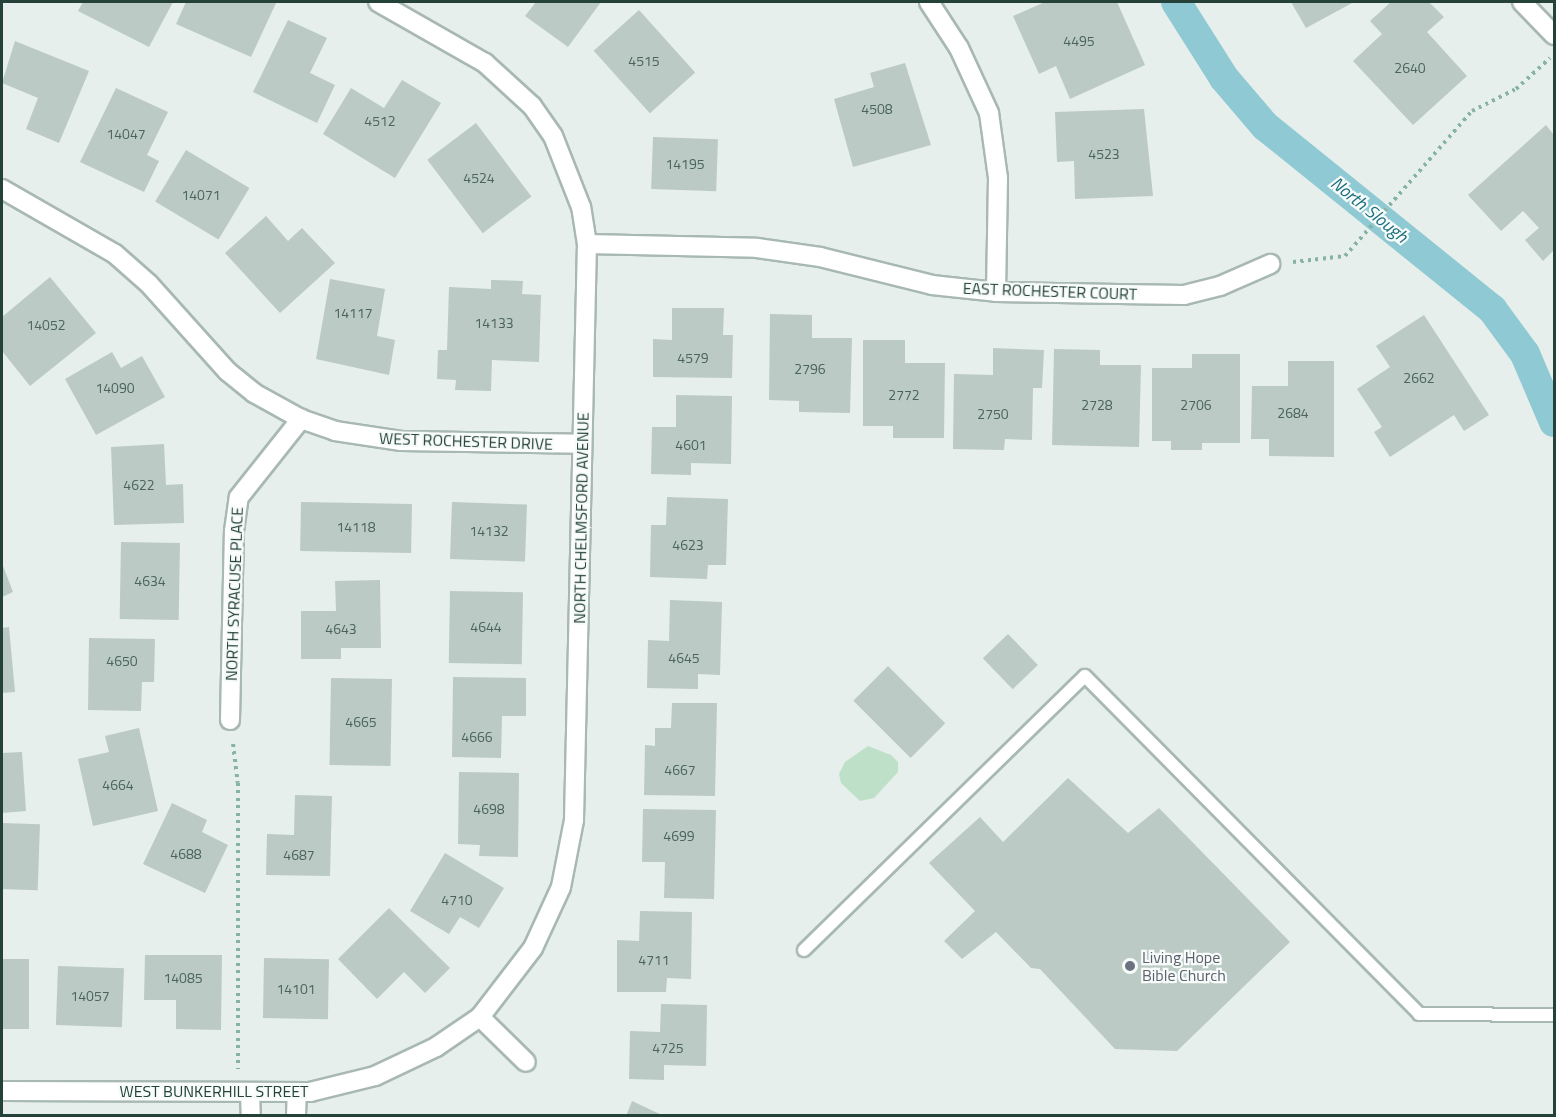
<!DOCTYPE html>
<style>
body{margin:0}
#map{position:relative;width:1556px;height:1117px;overflow:hidden;background:#e6efeb;font-family:"Titillium Web",sans-serif}
div>[style]{position:absolute}
.green>*{inset:0;background:#bfe0c8}
.canal>*{height:30px;margin:-15px;padding:0 15px;transform-origin:15px;border-radius:15px;background:#8ec9d4}
.building>*{inset:0;background:#bbcac4;transform-origin:0 0}
.path>*{height:4px;margin-top:-2px;transform-origin:0;background:repeating-linear-gradient(90deg,#86b3a5 0 3px,transparent 0 7.5px)}
.roads{filter:drop-shadow(2px 0 #a8b8b2) drop-shadow(-2px 0 #a8b8b2) drop-shadow(0 2px #a8b8b2) drop-shadow(0 -2px #a8b8b2)}
.service>*{height:12px;margin:-6px;padding:0 6px;transform-origin:6px;border-radius:6px;background:#fff}
.minor>*{height:18px;margin:-9px;padding:0 9px;transform-origin:9px;border-radius:9px;background:#fff}
.dots>*{width:16px;height:16px;translate:-50% -50%;box-sizing:border-box;border:3px solid #f7fbf9;border-radius:50%}
span{translate:-50% -50%;white-space:nowrap;text-align:center;line-height:1.15;-webkit-text-stroke:4.5px #f7fbf9;paint-order:stroke}
.number-label{font-size:14px;color:#4a645c}
.number-label span{-webkit-text-stroke-width:0}
.street-label{font-size:16px;color:#24423a}
.worship-label{font-size:16px;color:#5b616d}
.left{translate:0 -50%;text-align:left}
.water-label{font-size:18px;color:#1c6f80;font-style:italic}
.frame{position:absolute;inset:0;border:3px solid #24423a;pointer-events:none}
</style>
<div id="map">
<div class="green">
<div style="clip-path:polygon(868px 746px,891px 755px,898px 762px,898px 772px,874px 798px,860px 801px,841px 783px,839px 774px,845px 762px)"></div>
</div>
<div class="canal">
<div style="left:1176px;top:2px;width:90px;rotate:57.7deg"></div>
<div style="left:1224px;top:78px;width:63px;rotate:49.5deg"></div>
<div style="left:1265px;top:126px;width:292px;rotate:38.9deg"></div>
<div style="left:1492px;top:309px;width:56px;rotate:53.7deg"></div>
<div style="left:1525px;top:354px;width:74px;rotate:66.9deg"></div>
</div>
<div class="building">
<div style="clip-path:polygon(83px 2px,173px 2px,149px 47px,78px 11px)"></div>
<div style="clip-path:polygon(186px 2px,273px 2px,276px 3px,251px 57px,176px 24px)"></div>
<div style="clip-path:polygon(536px 2px,601px 2px,568px 47px,525px 16px)"></div>
<div style="clip-path:polygon(1045px 2px,1117px 2px,1145px 65px,1070px 99px,1056px 66px,1039px 74px,1013px 16px)"></div>
<div style="clip-path:polygon(1291px 2px,1354px 2px,1306px 28px)"></div>
<div style="clip-path:polygon(1391px 2px,1429px 2px,1444px 17px,1427px 32px,1467px 76px,1413px 125px,1353px 61px,1382px 34px,1370px 21px)"></div>
<div style="left:639px;top:10px;width:84px;height:61px;rotate:48deg"></div>
<div style="clip-path:polygon(288px 20px,327px 38px,310px 73px,335px 85px,317px 123px,253px 92px)"></div>
<div style="clip-path:polygon(15px 41px,89px 71px,59px 143px,26px 129px,38px 98px,2px 83px)"></div>
<div style="clip-path:polygon(905px 63px,931px 145px,853px 167px,834px 99px,874px 87px,870px 73px)"></div>
<div style="clip-path:polygon(402px 80px,441px 103px,395px 178px,323px 134px,351px 88px,384px 108px)"></div>
<div style="clip-path:polygon(116px 88px,168px 112px,147px 155px,159px 161px,144px 192px,80px 162px)"></div>
<div style="clip-path:polygon(1144px 109px,1153px 196px,1075px 199px,1074px 161px,1057px 162px,1055px 112px)"></div>
<div style="left:476px;top:123px;width:92px;height:61px;rotate:53deg"></div>
<div style="clip-path:polygon(1546px 125px,1554px 135px,1554px 250px,1543px 261px,1525px 240px,1539px 228px,1523px 211px,1501px 231px,1468px 195px)"></div>
<div style="left:653px;top:137px;width:65px;height:52px;rotate:2deg"></div>
<div style="left:186px;top:150px;width:74px;height:60px;rotate:31deg"></div>
<div style="clip-path:polygon(266px 216px,288px 241px,302px 228px,335px 263px,280px 313px,225px 253px)"></div>
<div style="clip-path:polygon(50px 277px,96px 333px,30px 386px,2px 351px,2px 317px)"></div>
<div style="clip-path:polygon(330px 279px,385px 289px,377px 336px,395px 340px,389px 375px,316px 359px)"></div>
<div style="clip-path:polygon(491px 280px,523px 281px,522px 294px,541px 295px,539px 362px,492px 360px,491px 391px,455px 390px,456px 380px,437px 379px,438px 350px,447px 350px,449px 287px,491px 289px)"></div>
<div style="clip-path:polygon(672px 308px,724px 308px,723px 335px,733px 335px,732px 378px,653px 377px,653px 339px,672px 340px)"></div>
<div style="clip-path:polygon(770px 314px,812px 315px,812px 338px,852px 338px,850px 413px,799px 412px,799px 401px,769px 400px)"></div>
<div style="clip-path:polygon(1424px 315px,1489px 415px,1464px 431px,1454px 415px,1390px 457px,1374px 432px,1382px 427px,1357px 389px,1390px 367px,1376px 346px)"></div>
<div style="clip-path:polygon(863px 340px,905px 340px,905px 363px,945px 363px,944px 438px,893px 438px,893px 426px,863px 426px)"></div>
<div style="clip-path:polygon(993px 348px,1044px 350px,1042px 388px,1033px 388px,1032px 440px,1005px 439px,1004px 450px,953px 449px,954px 374px,993px 375px)"></div>
<div style="clip-path:polygon(1054px 349px,1100px 350px,1100px 365px,1141px 365px,1139px 447px,1052px 445px)"></div>
<div style="clip-path:polygon(112px 352px,121px 368px,142px 356px,165px 397px,96px 435px,65px 379px)"></div>
<div style="clip-path:polygon(1192px 354px,1240px 354px,1240px 443px,1202px 443px,1202px 450px,1171px 450px,1171px 441px,1152px 441px,1152px 368px,1192px 368px)"></div>
<div style="clip-path:polygon(1288px 361px,1334px 361px,1334px 457px,1269px 456px,1269px 439px,1251px 439px,1252px 386px,1288px 386px)"></div>
<div style="clip-path:polygon(676px 395px,732px 396px,731px 464px,691px 463px,691px 475px,651px 474px,652px 427px,676px 427px)"></div>
<div style="clip-path:polygon(164px 444px,166px 485px,183px 484px,184px 523px,114px 525px,111px 447px)"></div>
<div style="clip-path:polygon(667px 497px,728px 499px,726px 565px,708px 565px,707px 579px,650px 577px,651px 525px,666px 525px)"></div>
<div style="left:301px;top:502px;width:111px;height:49px;rotate:1deg"></div>
<div style="left:452px;top:502px;width:75px;height:57px;rotate:2deg"></div>
<div style="left:121px;top:542px;width:59px;height:77px;rotate:1deg"></div>
<div style="clip-path:polygon(2px 563px,13px 592px,2px 597px)"></div>
<div style="clip-path:polygon(380px 580px,381px 648px,341px 648px,341px 659px,301px 659px,301px 611px,336px 611px,335px 581px)"></div>
<div style="left:450px;top:591px;width:73px;height:72px;rotate:1deg"></div>
<div style="clip-path:polygon(670px 600px,722px 602px,720px 675px,698px 674px,698px 689px,647px 688px,648px 640px,669px 641px)"></div>
<div style="clip-path:polygon(9px 627px,15px 692px,2px 693px,2px 628px)"></div>
<div style="left:1008px;top:634px;width:43px;height:35px;rotate:46deg"></div>
<div style="clip-path:polygon(89px 638px,155px 639px,154px 682px,142px 682px,141px 711px,88px 710px)"></div>
<div style="left:888px;top:666px;width:81px;height:49px;rotate:45deg"></div>
<div style="clip-path:polygon(453px 677px,526px 678px,526px 716px,502px 716px,501px 758px,452px 757px)"></div>
<div style="left:331px;top:678px;width:61px;height:87px;rotate:1deg"></div>
<div style="clip-path:polygon(672px 703px,717px 703px,715px 796px,644px 795px,645px 745px,655px 746px,655px 728px,671px 728px)"></div>
<div style="clip-path:polygon(139px 728px,158px 811px,93px 826px,78px 759px,109px 752px,105px 736px)"></div>
<div style="clip-path:polygon(22px 752px,26px 811px,2px 813px,2px 753px)"></div>
<div style="clip-path:polygon(459px 772px,519px 773px,518px 857px,479px 856px,480px 845px,458px 844px)"></div>
<div style="clip-path:polygon(1068px 778px,1128px 833px,1159px 808px,1290px 942px,1177px 1051px,1115px 1049px,1040px 969px,1031px 968px,996px 932px,962px 959px,944px 941px,975px 911px,929px 863px,980px 817px,1003px 842px)"></div>
<div style="clip-path:polygon(295px 795px,332px 796px,330px 876px,266px 875px,267px 834px,294px 835px)"></div>
<div style="clip-path:polygon(172px 803px,207px 820px,202px 832px,228px 845px,205px 893px,143px 864px)"></div>
<div style="clip-path:polygon(643px 809px,716px 810px,714px 899px,664px 898px,665px 862px,642px 862px)"></div>
<div style="left:2px;top:823px;width:38px;height:66px;rotate:2deg"></div>
<div style="clip-path:polygon(445px 853px,504px 888px,479px 928px,460px 917px,449px 934px,410px 911px)"></div>
<div style="clip-path:polygon(389px 908px,450px 968px,425px 993px,404px 972px,377px 999px,338px 959px)"></div>
<div style="clip-path:polygon(640px 911px,692px 912px,691px 979px,667px 978px,666px 992px,617px 992px,617px 940px,639px 941px)"></div>
<div style="clip-path:polygon(145px 955px,222px 955px,221px 1030px,176px 1029px,176px 1000px,144px 1000px)"></div>
<div style="left:264px;top:958px;width:65px;height:60px;rotate:1deg"></div>
<div style="left:2px;top:959px;width:27px;height:70px"></div>
<div style="left:58px;top:966px;width:66px;height:59px;rotate:2deg"></div>
<div style="clip-path:polygon(661px 1004px,707px 1005px,706px 1066px,664px 1065px,664px 1080px,629px 1079px,630px 1031px,660px 1032px)"></div>
<div style="clip-path:polygon(632px 1101px,664px 1116px,626px 1116px)"></div>
</div>
<div class="path">
<div style="left:1293px;top:262px;width:52px;rotate:-6.6deg"></div>
<div style="left:1345px;top:256px;width:193px;rotate:-48.8deg"></div>
<div style="left:1472px;top:111px;width:49px;rotate:-26.6deg"></div>
<div style="left:1516px;top:89px;width:46px;rotate:-42.4deg"></div>
<div style="left:233px;top:744px;width:39px;rotate:83deg"></div>
<div style="left:238px;top:783px;width:286px;rotate:90deg"></div>
</div>
<div class="roads">
<div class="service">
<div style="left:804px;top:950px;width:392px;rotate:-44.3deg"></div>
<div style="left:1085px;top:676px;width:475px;rotate:45.3deg"></div>
<div style="left:1419px;top:1014px;width:135px;rotate:0.4deg"></div>
</div>
<div class="minor">
<div style="left:929px;top:2px;width:55px;rotate:56.9deg"></div>
<div style="left:959px;top:48px;width:72px;rotate:65.2deg"></div>
<div style="left:989px;top:113px;width:66px;rotate:82.1deg"></div>
<div style="left:998px;top:178px;width:114px;rotate:91deg"></div>
<div style="left:1522px;top:2px;width:46px;rotate:45.9deg"></div>
<div style="left:2px;top:189px;width:130px;rotate:29.9deg"></div>
<div style="left:115px;top:254px;width:45px;rotate:41.4deg"></div>
<div style="left:149px;top:284px;width:117px;rotate:48.1deg"></div>
<div style="left:227px;top:371px;width:35px;rotate:39deg"></div>
<div style="left:254px;top:393px;width:54px;rotate:29deg"></div>
<div style="left:301px;top:419px;width:36px;rotate:19deg"></div>
<div style="left:335px;top:431px;width:67px;rotate:8.6deg"></div>
<div style="left:401px;top:441px;width:181px;rotate:0.9deg"></div>
<div style="left:587px;top:244px;width:170px;rotate:1.3deg"></div>
<div style="left:757px;top:248px;width:64px;rotate:8.1deg"></div>
<div style="left:820px;top:257px;width:115px;rotate:14deg"></div>
<div style="left:932px;top:285px;width:64px;rotate:6.2deg"></div>
<div style="left:996px;top:292px;width:188px;rotate:0.9deg"></div>
<div style="left:1184px;top:295px;width:37px;rotate:-14deg"></div>
<div style="left:1220px;top:286px;width:55px;rotate:-23.7deg"></div>
<div style="left:230px;top:720px;width:189px;rotate:-88.8deg"></div>
<div style="left:234px;top:531px;width:34px;rotate:-82deg"></div>
<div style="left:239px;top:497px;width:100px;rotate:-51.5deg"></div>
<div style="left:480px;top:1017px;width:64px;rotate:44.4deg"></div>
<div style="left:2px;top:1091px;width:308px;rotate:0.2deg"></div>
<div style="left:310px;top:1092px;width:67px;rotate:-13.8deg"></div>
<div style="left:375px;top:1076px;width:68px;rotate:-25.4deg"></div>
<div style="left:436px;top:1047px;width:53px;rotate:-34.3deg"></div>
<div style="left:480px;top:1017px;width:87px;rotate:-52.5deg"></div>
<div style="left:533px;top:948px;width:67px;rotate:-65.3deg"></div>
<div style="left:561px;top:887px;width:68px;rotate:-79deg"></div>
<div style="left:574px;top:820px;width:576px;rotate:-88.71deg"></div>
<div style="left:587px;top:244px;width:37px;rotate:-99deg"></div>
<div style="left:581px;top:207px;width:76px;rotate:-111.5deg"></div>
<div style="left:553px;top:136px;width:37px;rotate:-125deg"></div>
<div style="left:532px;top:106px;width:64px;rotate:-137.5deg"></div>
<div style="left:485px;top:63px;width:123px;rotate:-150.3deg"></div>
<div style="left:250px;top:1093px;width:23px;rotate:88deg"></div>
<div style="left:296px;top:1116px;width:24px;rotate:-88deg"></div>
</div>
</div>
<div class="dots">
<div style="left:1130px;top:966px;background:#6b7280"></div>
</div>
<div class="number-label">
<span style="left:1079px;top:41px">4495</span>
<span style="left:644px;top:61px">4515</span>
<span style="left:1410px;top:68px">2640</span>
<span style="left:877px;top:109px">4508</span>
<span style="left:380px;top:121px">4512</span>
<span style="left:126px;top:134px">14047</span>
<span style="left:1104px;top:154px">4523</span>
<span style="left:685px;top:164px">14195</span>
<span style="left:479px;top:178px">4524</span>
<span style="left:201px;top:195px">14071</span>
<span style="left:353px;top:313px">14117</span>
<span style="left:494px;top:323px">14133</span>
<span style="left:46px;top:325px">14052</span>
<span style="left:693px;top:358px">4579</span>
<span style="left:810px;top:369px">2796</span>
<span style="left:1419px;top:378px">2662</span>
<span style="left:115px;top:388px">14090</span>
<span style="left:904px;top:395px">2772</span>
<span style="left:1097px;top:405px">2728</span>
<span style="left:1196px;top:405px">2706</span>
<span style="left:1293px;top:413px">2684</span>
<span style="left:993px;top:414px">2750</span>
<span style="left:691px;top:445px">4601</span>
<span style="left:139px;top:485px">4622</span>
<span style="left:356px;top:527px">14118</span>
<span style="left:489px;top:531px">14132</span>
<span style="left:688px;top:545px">4623</span>
<span style="left:150px;top:581px">4634</span>
<span style="left:486px;top:627px">4644</span>
<span style="left:341px;top:629px">4643</span>
<span style="left:684px;top:658px">4645</span>
<span style="left:122px;top:661px">4650</span>
<span style="left:361px;top:722px">4665</span>
<span style="left:477px;top:737px">4666</span>
<span style="left:680px;top:770px">4667</span>
<span style="left:118px;top:785px">4664</span>
<span style="left:489px;top:809px">4698</span>
<span style="left:679px;top:836px">4699</span>
<span style="left:186px;top:854px">4688</span>
<span style="left:299px;top:855px">4687</span>
<span style="left:457px;top:900px">4710</span>
<span style="left:654px;top:960px">4711</span>
<span style="left:183px;top:978px">14085</span>
<span style="left:296px;top:989px">14101</span>
<span style="left:90px;top:996px">14057</span>
<span style="left:668px;top:1048px">4725</span>
</div>
<div class="street-label">
<span style="left:1050px;top:291px;rotate:2deg">EAST ROCHESTER COURT</span>
<span style="left:466px;top:441px;rotate:2deg">WEST ROCHESTER DRIVE</span>
<span style="left:581px;top:518px;rotate:-89deg">NORTH CHELMSFORD AVENUE</span>
<span style="left:234px;top:594px;rotate:-88deg">NORTH SYRACUSE PLACE</span>
<span style="left:214px;top:1091px">WEST BUNKERHILL STREET</span>
</div>
<div class="worship-label">
<span class="left" style="left:1142px;top:966px">Living Hope<br>Bible Church</span>
</div>
<div class="water-label">
<span style="left:1369px;top:210px;rotate:39deg">North Slough</span>
</div>
<div class="frame"></div>
</div>
